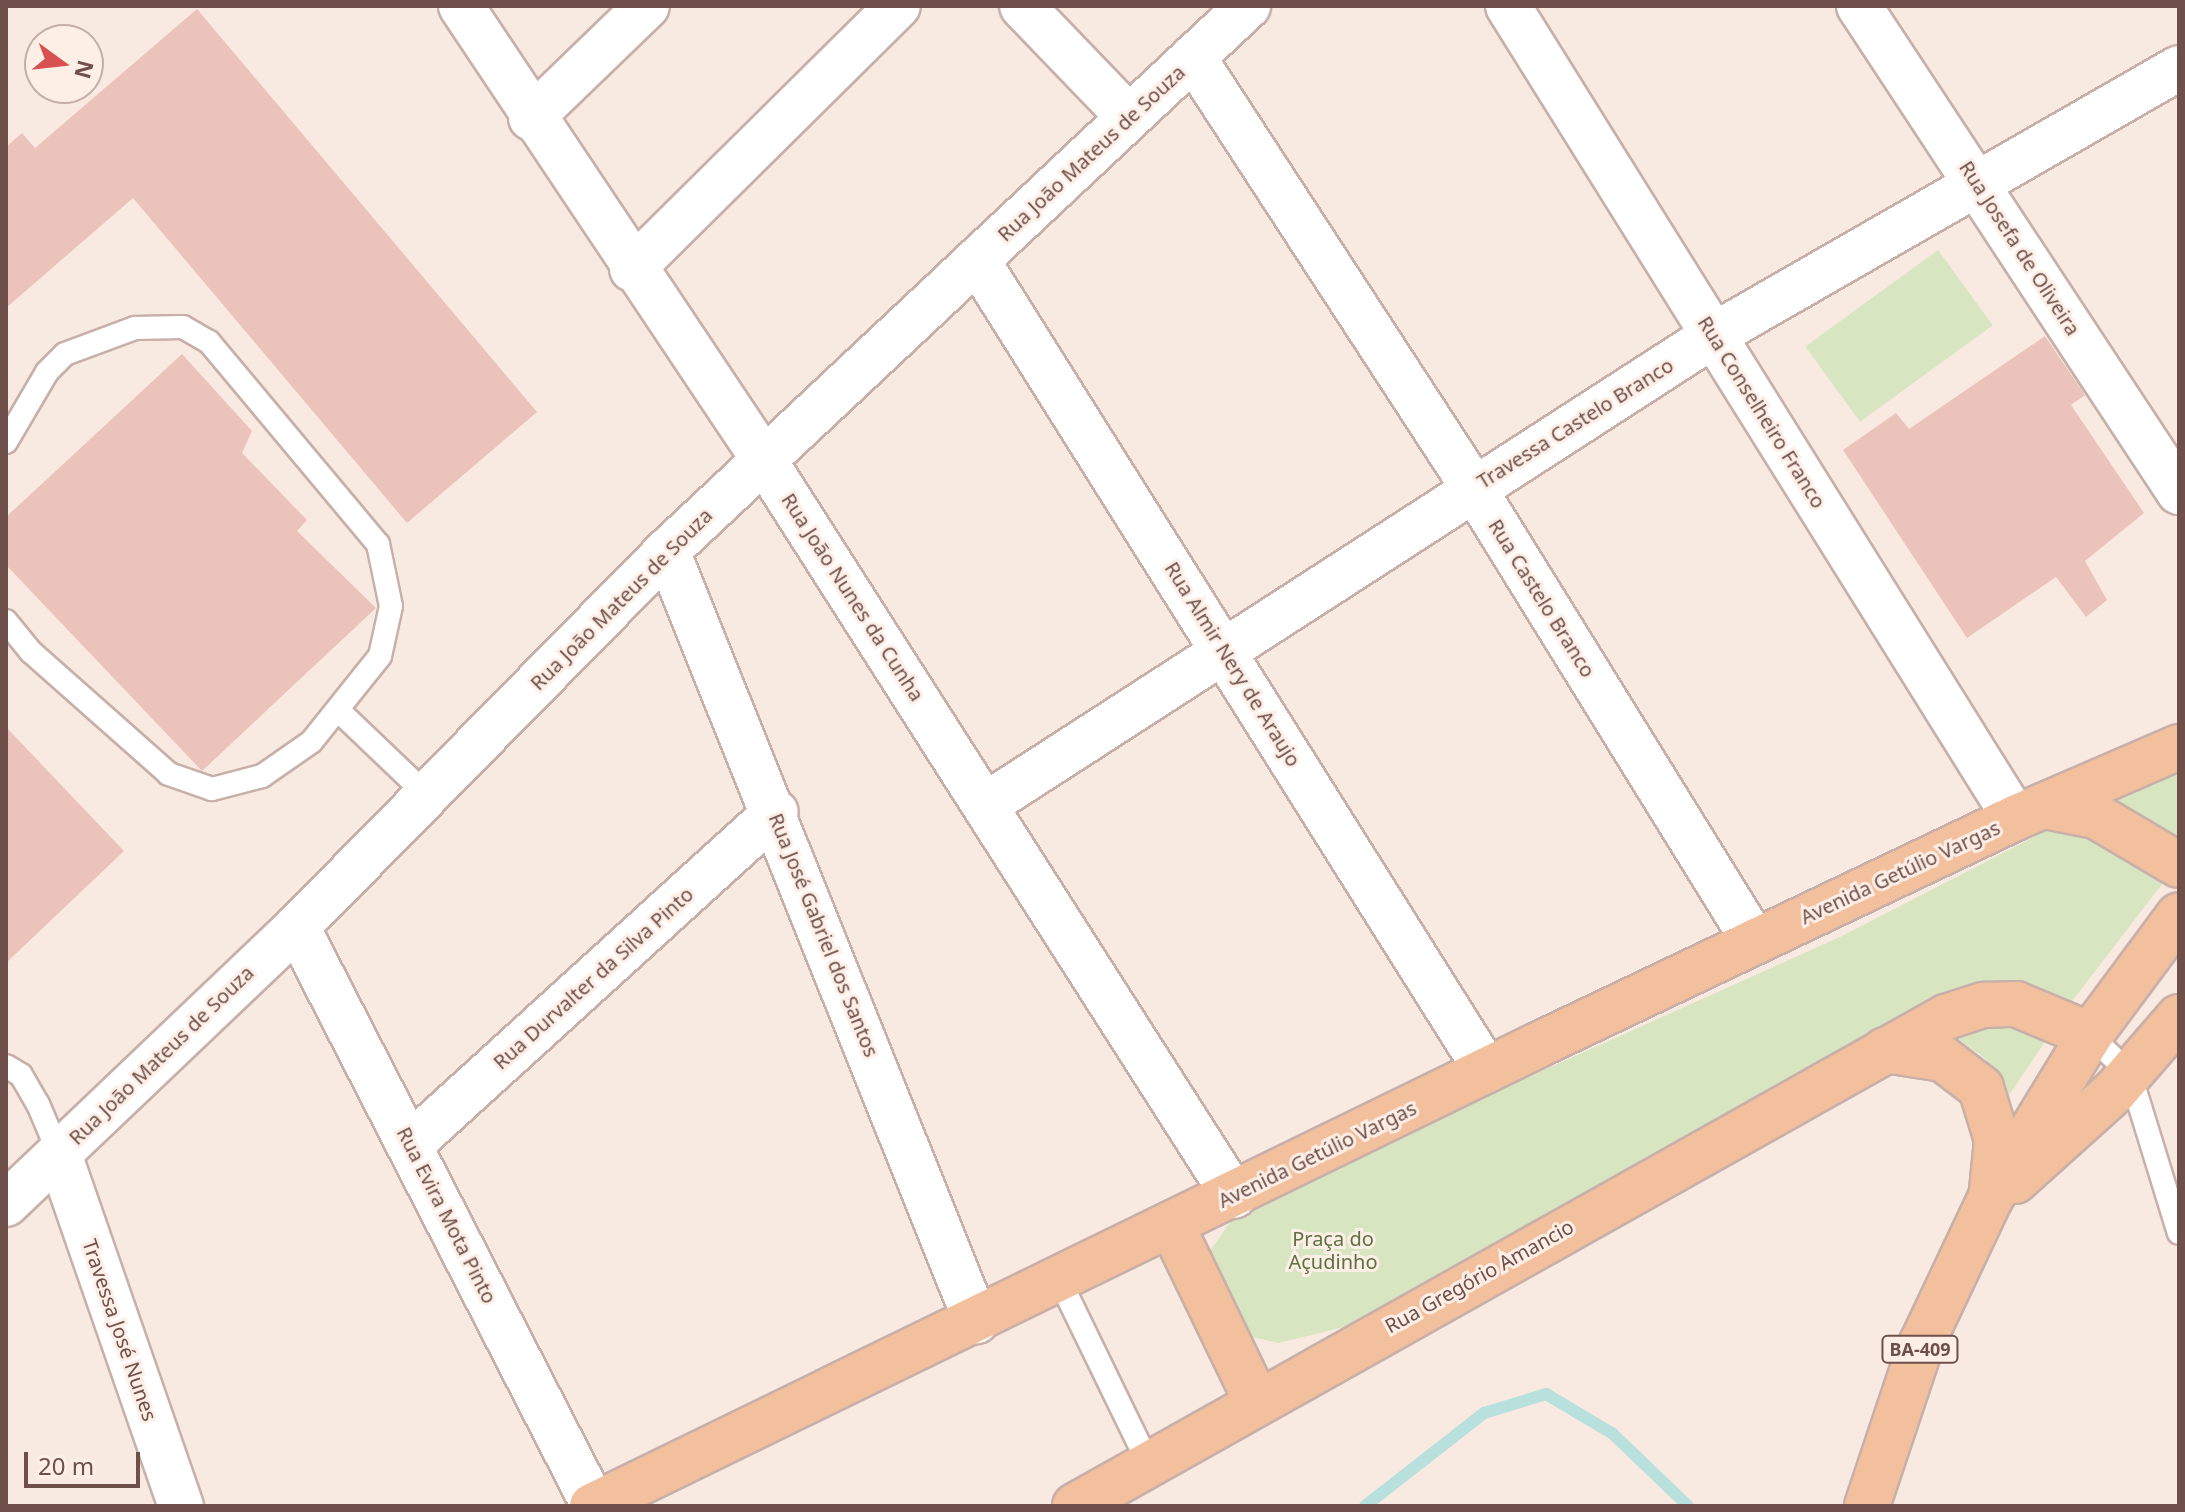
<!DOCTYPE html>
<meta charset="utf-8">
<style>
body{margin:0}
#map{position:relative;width:2185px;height:1512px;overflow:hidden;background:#f9eae1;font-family:"Noto Sans",sans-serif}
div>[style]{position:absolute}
.green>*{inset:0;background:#d8e5c1;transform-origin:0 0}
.stream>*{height:12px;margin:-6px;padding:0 6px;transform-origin:6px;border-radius:6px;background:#b8e0dd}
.building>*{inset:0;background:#ecc3bb}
.roads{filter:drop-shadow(2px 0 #c8b0a9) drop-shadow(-2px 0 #c8b0a9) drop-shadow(0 2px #c8b0a9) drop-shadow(0 -2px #c8b0a9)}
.service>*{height:22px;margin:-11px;padding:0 11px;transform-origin:11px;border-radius:11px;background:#fff}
.minor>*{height:44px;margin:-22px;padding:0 22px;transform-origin:22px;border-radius:22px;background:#fff}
.primary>*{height:44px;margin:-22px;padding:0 22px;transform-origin:22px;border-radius:22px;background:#f3c09e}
span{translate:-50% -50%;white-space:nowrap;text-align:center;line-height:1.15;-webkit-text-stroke:6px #fdefe6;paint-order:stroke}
.shield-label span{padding:2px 6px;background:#fdefe6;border:2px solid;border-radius:6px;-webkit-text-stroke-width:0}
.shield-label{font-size:18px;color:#6e4f4a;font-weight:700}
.street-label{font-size:20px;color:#6e4f4a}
.park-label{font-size:20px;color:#5d7243}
.frame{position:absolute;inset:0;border:8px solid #6e4f4a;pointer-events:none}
.north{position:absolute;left:24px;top:24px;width:80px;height:80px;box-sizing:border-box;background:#fdefe6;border:2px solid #c4afa8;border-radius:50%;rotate:105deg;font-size:22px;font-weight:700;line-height:32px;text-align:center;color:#6e4f4a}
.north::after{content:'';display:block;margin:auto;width:28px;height:36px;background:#d95051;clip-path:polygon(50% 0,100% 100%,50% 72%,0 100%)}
.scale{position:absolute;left:24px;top:1452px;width:116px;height:36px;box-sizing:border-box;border:4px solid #6e4f4a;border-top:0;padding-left:10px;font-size:24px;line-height:28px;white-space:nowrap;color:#6e4f4a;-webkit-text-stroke:6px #fdefe6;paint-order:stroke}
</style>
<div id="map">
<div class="green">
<div style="left:1938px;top:250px;width:93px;height:164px;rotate:54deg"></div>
<div style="clip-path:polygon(2179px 771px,2179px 854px,2102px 806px)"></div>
<div style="clip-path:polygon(2059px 824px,2116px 839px,2166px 879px,2066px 1009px,1996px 983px,1360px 1323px,1279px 1343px,1248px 1336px,1208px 1283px,1211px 1249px,1242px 1206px,1842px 936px)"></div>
<div style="clip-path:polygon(1997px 1019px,2049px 1036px,2009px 1095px,1986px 1059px,1951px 1034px)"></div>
</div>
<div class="stream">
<div style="left:1365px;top:1506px;width:151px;rotate:-38deg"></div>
<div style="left:1484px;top:1413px;width:65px;rotate:-17deg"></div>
<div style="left:1546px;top:1394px;width:78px;rotate:30.8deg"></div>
<div style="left:1613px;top:1434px;width:104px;rotate:43.8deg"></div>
</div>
<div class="building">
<div style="clip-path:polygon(197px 9px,537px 412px,407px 523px,133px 198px,6px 308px,6px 147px,22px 133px,35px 148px)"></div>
<div style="clip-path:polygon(2045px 336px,2085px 395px,2071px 405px,2144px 513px,2085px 561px,2107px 600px,2086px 617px,2056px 577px,1967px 638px,1843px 450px,1896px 413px,1909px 429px)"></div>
<div style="clip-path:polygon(182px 354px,252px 431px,242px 453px,307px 520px,297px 531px,376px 608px,202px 771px,6px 565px,6px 517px)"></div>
<div style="clip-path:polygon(6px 727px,124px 851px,6px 963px)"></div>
</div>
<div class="roads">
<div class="service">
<div style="left:6px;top:442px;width:81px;rotate:-59.6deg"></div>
<div style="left:47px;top:372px;width:25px;rotate:-45deg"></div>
<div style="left:65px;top:354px;width:75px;rotate:-20.4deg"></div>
<div style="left:135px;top:328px;width:48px;rotate:-1.2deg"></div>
<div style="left:183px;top:327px;width:30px;rotate:30deg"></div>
<div style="left:209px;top:342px;width:263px;rotate:50.1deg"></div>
<div style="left:378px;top:544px;width:63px;rotate:78.2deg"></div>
<div style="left:391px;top:606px;width:51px;rotate:102.4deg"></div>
<div style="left:380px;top:656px;width:110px;rotate:128.7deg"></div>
<div style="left:311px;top:742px;width:60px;rotate:145.2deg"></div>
<div style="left:262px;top:776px;width:52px;rotate:165.4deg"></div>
<div style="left:212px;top:789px;width:46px;rotate:-160.8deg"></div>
<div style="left:169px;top:774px;width:184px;rotate:-138.5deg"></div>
<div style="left:31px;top:652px;width:40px;rotate:-129deg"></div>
<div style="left:339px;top:711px;width:122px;rotate:43.7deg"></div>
<div style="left:2090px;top:1035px;width:56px;rotate:44.3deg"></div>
<div style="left:2130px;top:1074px;width:166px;rotate:72.9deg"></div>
<div style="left:6px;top:1066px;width:17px;rotate:31deg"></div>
<div style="left:21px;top:1075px;width:34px;rotate:60deg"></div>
<div style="left:38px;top:1104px;width:54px;rotate:67.2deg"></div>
<div style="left:1058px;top:1277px;width:203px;rotate:64.1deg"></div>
</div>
<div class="minor">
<div style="left:461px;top:6px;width:546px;rotate:56.28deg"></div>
<div style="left:764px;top:460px;width:873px;rotate:57.44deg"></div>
<div style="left:1022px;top:6px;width:151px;rotate:46.1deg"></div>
<div style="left:1508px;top:6px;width:957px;rotate:58.02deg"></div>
<div style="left:1859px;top:6px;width:582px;rotate:56.64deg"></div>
<div style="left:1193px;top:57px;width:513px;rotate:56.93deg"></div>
<div style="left:1473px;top:487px;width:534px;rotate:58.24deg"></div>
<div style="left:531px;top:118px;width:161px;rotate:-44deg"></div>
<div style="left:977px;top:260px;width:957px;rotate:57.85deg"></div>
<div style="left:632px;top:269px;width:374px;rotate:-44.7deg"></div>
<div style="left:667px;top:551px;width:830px;rotate:68.13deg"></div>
<div style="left:987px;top:804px;width:865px;rotate:-32.83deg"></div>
<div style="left:1714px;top:335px;width:536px;rotate:-29.86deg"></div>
<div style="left:297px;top:927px;width:651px;rotate:62.84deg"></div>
<div style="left:411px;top:1144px;width:493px;rotate:-42.3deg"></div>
<div style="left:59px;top:1154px;width:373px;rotate:70.9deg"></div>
<div style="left:6px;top:1204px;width:402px;rotate:-43.6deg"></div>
<div style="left:297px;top:927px;width:528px;rotate:-45.46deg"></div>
<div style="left:667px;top:551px;width:797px;rotate:-43.17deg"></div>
</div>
<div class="primary">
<div style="left:2044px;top:806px;width:53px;rotate:10.9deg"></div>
<div style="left:2096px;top:816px;width:96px;rotate:30.6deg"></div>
<div style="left:1885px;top:1050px;width:59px;rotate:8.8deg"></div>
<div style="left:1943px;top:1059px;width:48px;rotate:37.3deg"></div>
<div style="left:1981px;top:1088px;width:54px;rotate:72.9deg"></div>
<div style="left:1997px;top:1140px;width:50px;rotate:95.7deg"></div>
<div style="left:2015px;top:1181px;width:135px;rotate:-42deg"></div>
<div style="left:2115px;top:1091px;width:98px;rotate:-49.1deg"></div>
<div style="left:1171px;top:1224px;width:195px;rotate:64.2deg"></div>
<div style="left:592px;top:1506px;width:1055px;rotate:-25.98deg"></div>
<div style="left:1540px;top:1044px;width:526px;rotate:-25.44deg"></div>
<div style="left:2015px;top:818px;width:179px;rotate:-23.4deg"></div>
<div style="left:1075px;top:1506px;width:999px;rotate:-29.31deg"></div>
<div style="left:1946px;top:1017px;width:40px;rotate:-18deg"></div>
<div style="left:1984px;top:1005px;width:32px;rotate:-2deg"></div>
<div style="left:2016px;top:1004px;width:80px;rotate:22.7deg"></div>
<div style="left:1867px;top:1506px;width:170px;rotate:-71.5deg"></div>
<div style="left:1921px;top:1345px;width:161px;rotate:-64.7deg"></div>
<div style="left:1990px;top:1199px;width:192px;rotate:-58.6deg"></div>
<div style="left:2090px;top:1035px;width:149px;rotate:-53.4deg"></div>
</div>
</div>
<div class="shield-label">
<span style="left:1920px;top:1349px">BA-409</span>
</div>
<div class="street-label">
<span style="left:1091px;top:153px;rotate:-43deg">Rua João Mateus de Souza</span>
<span style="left:2020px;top:248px;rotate:57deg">Rua Josefa de Oliveira</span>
<span style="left:1762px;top:412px;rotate:58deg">Rua Conselheiro Franco</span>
<span style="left:1575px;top:423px;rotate:-32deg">Travessa Castelo Branco</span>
<span style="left:853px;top:597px;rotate:57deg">Rua João Nunes da Cunha</span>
<span style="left:1542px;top:598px;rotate:58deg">Rua Castelo Branco</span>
<span style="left:621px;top:599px;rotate:-45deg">Rua João Mateus de Souza</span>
<span style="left:1233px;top:664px;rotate:58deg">Rua Almir Nery de Araujo</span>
<span style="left:1900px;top:872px;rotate:-25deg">Avenida Getúlio Vargas</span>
<span style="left:824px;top:935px;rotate:68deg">Rua José Gabriel dos Santos</span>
<span style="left:593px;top:978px;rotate:-42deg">Rua Durvalter da Silva Pinto</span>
<span style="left:161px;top:1055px;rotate:-44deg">Rua João Mateus de Souza</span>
<span style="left:1317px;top:1154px;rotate:-26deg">Avenida Getúlio Vargas</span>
<span style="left:447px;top:1215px;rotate:63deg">Rua Evira Mota Pinto</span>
<span style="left:1479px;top:1276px;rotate:-29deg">Rua Gregório Amancio</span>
<span style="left:120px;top:1330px;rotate:71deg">Travessa José Nunes</span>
</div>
<div class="park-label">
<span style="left:1333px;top:1250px">Praça do<br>Açudinho</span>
</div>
<div class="frame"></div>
<div class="north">N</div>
<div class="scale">20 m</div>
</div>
